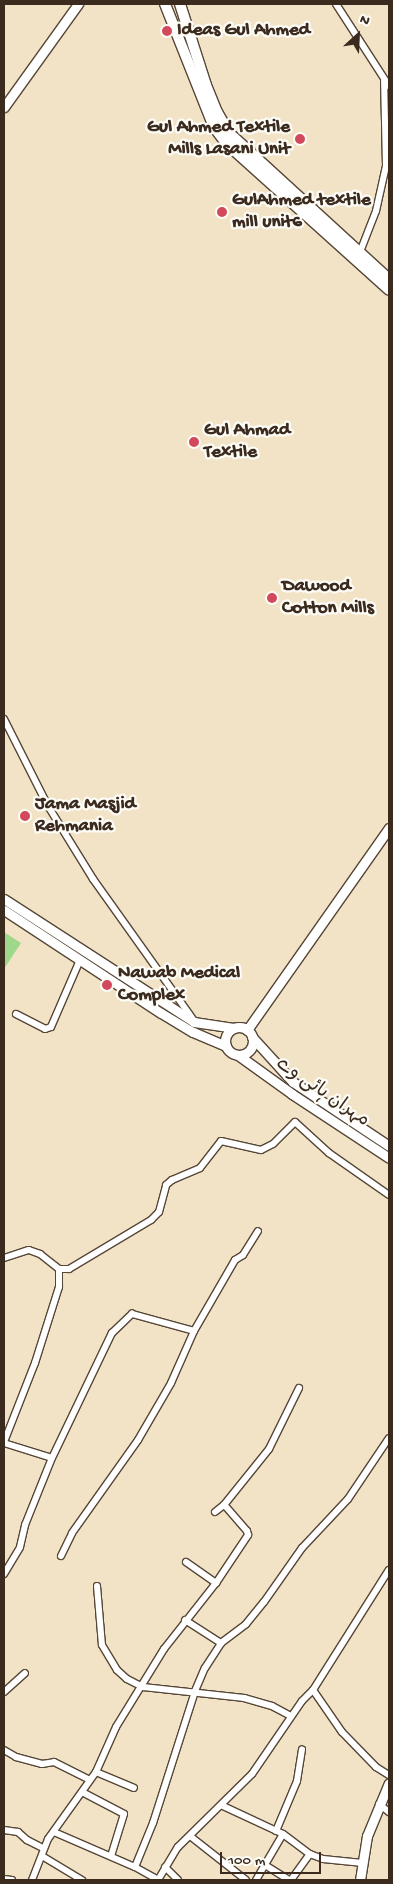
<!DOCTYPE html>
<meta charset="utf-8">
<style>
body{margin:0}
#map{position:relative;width:393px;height:1884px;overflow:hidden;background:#f2e3c6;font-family:"Gochi Hand","Playpen Sans Arabic",sans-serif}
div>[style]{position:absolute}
.green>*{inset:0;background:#a0d88b}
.roads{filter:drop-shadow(1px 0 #564637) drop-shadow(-1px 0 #564637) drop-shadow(0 1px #564637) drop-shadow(0 -1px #564637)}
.street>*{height:6px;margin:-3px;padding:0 3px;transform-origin:3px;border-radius:3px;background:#fff}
.secondary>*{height:9px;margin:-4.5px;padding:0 4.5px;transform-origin:4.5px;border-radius:4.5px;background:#fff}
.secondary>.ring{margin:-4.5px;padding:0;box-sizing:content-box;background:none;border:9px solid #fff;border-radius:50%}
.primary>*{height:10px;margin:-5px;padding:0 5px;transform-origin:5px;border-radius:5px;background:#fff}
.dots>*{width:14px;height:14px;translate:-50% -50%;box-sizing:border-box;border:2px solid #fdfcf7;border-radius:50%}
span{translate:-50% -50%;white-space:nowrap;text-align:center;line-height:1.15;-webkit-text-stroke:4.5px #fdfcf7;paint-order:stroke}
.poi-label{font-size:19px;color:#3b2a1e;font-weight:700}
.left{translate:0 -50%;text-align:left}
.right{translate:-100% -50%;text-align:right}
.street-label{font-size:19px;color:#3b2a1e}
.frame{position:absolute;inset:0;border:5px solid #3b2a1e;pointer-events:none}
.north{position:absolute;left:333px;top:10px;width:50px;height:50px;-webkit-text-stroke:4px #fdfcf7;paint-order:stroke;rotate:25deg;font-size:14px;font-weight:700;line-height:20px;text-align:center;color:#3b2a1e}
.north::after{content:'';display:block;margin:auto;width:18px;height:22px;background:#3b2a1e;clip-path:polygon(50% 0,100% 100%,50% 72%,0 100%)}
.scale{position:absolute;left:220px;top:1852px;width:101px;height:22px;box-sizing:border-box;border:2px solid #3b2a1e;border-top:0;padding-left:6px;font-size:15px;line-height:18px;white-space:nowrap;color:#3b2a1e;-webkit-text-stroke:4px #fdfcf7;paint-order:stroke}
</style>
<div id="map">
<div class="green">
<div style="clip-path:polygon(4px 932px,21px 943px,4px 969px)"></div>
</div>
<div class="roads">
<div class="street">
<div style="left:336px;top:4px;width:98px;rotate:57.1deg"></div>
<div style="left:360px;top:252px;width:44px;rotate:-68.7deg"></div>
<div style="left:376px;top:211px;width:46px;rotate:-77.5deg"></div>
<div style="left:386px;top:166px;width:85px;rotate:-91.3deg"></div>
<div style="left:4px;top:719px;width:97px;rotate:63.2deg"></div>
<div style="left:48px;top:806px;width:86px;rotate:58.3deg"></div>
<div style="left:93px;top:879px;width:171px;rotate:54.5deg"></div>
<div style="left:16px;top:1014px;width:33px;rotate:27deg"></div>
<div style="left:45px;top:1029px;width:6px;rotate:-18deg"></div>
<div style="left:51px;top:1027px;width:73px;rotate:-66.6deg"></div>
<div style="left:4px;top:1258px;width:26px;rotate:-18deg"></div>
<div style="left:29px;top:1250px;width:12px;rotate:20deg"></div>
<div style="left:40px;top:1254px;width:24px;rotate:38deg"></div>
<div style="left:59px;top:1269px;width:10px"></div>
<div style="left:69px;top:1269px;width:96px;rotate:-30.9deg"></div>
<div style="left:151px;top:1220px;width:11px;rotate:-45deg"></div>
<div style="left:159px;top:1212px;width:28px;rotate:-75deg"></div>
<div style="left:166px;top:1185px;width:8px;rotate:-40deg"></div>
<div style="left:172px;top:1180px;width:30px;rotate:-23deg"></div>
<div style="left:200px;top:1168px;width:34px;rotate:-52deg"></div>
<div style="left:221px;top:1141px;width:41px;rotate:12.7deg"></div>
<div style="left:261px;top:1150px;width:13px;rotate:-27deg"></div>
<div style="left:273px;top:1144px;width:31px;rotate:-45deg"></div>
<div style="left:295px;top:1122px;width:46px;rotate:42.4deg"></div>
<div style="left:329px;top:1153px;width:73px;rotate:35deg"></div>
<div style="left:4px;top:1442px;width:85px;rotate:-68.6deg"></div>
<div style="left:35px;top:1363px;width:80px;rotate:-72.5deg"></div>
<div style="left:59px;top:1287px;width:18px;rotate:-90deg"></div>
<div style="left:4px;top:1443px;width:50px;rotate:17.4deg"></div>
<div style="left:215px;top:1512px;width:11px;rotate:-38deg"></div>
<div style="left:224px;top:1505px;width:72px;rotate:-51.2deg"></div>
<div style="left:269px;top:1449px;width:68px;rotate:-63.8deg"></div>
<div style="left:61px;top:1556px;width:25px;rotate:-64deg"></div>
<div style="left:72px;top:1533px;width:114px;rotate:-54.6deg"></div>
<div style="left:138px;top:1440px;width:66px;rotate:-59.9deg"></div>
<div style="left:171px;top:1383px;width:57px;rotate:-66.1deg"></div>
<div style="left:194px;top:1331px;width:82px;rotate:-60deg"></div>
<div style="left:235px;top:1260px;width:9px;rotate:-32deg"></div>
<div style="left:243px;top:1255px;width:28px;rotate:-58deg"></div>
<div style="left:186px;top:1562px;width:37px;rotate:35deg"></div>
<div style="left:4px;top:1574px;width:31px;rotate:-59deg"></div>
<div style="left:20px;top:1547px;width:23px;rotate:-77deg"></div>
<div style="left:25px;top:1525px;width:72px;rotate:-68.1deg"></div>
<div style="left:52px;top:1458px;width:139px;rotate:-64.4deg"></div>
<div style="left:112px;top:1333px;width:28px;rotate:-44deg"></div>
<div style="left:132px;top:1314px;width:64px;rotate:15.3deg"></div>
<div style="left:97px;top:1586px;width:59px;rotate:85.2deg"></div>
<div style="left:102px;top:1645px;width:29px;rotate:59deg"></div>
<div style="left:117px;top:1670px;width:13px;rotate:42deg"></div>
<div style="left:127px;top:1679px;width:18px;rotate:27deg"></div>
<div style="left:143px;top:1687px;width:102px;rotate:6.2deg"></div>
<div style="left:244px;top:1698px;width:29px;rotate:16deg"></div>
<div style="left:272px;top:1706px;width:21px;rotate:28deg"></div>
<div style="left:185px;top:1620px;width:43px;rotate:32.6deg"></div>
<div style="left:313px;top:1690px;width:51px;rotate:55.4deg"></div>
<div style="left:342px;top:1732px;width:49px;rotate:45.8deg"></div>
<div style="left:376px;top:1767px;width:15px;rotate:32deg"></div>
<div style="left:4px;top:1692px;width:28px;rotate:-42deg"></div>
<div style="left:4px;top:1750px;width:14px;rotate:30deg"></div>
<div style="left:16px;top:1757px;width:27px;rotate:15deg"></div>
<div style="left:42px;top:1764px;width:12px;rotate:-9deg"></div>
<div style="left:54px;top:1762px;width:40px;rotate:26.6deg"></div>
<div style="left:96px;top:1772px;width:41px;rotate:22.8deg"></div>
<div style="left:82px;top:1792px;width:47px;rotate:27.6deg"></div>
<div style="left:124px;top:1814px;width:44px;rotate:107.2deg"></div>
<div style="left:379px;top:1804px;width:13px;rotate:39deg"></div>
<div style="left:223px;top:1806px;width:66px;rotate:25deg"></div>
<div style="left:283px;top:1834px;width:34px;rotate:37deg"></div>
<div style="left:310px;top:1854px;width:14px;rotate:21deg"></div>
<div style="left:323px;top:1859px;width:40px;rotate:5.7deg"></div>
<div style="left:4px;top:1830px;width:14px;rotate:8deg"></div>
<div style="left:18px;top:1832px;width:12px;rotate:42deg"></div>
<div style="left:27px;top:1840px;width:18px;rotate:27deg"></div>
<div style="left:276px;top:1831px;width:54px;rotate:-67.2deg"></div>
<div style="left:297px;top:1781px;width:32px;rotate:-81deg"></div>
<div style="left:54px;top:1832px;width:88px;rotate:23.4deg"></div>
<div style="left:135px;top:1867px;width:26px;rotate:29deg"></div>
<div style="left:190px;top:1836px;width:71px;rotate:38.2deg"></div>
<div style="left:42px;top:1856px;width:47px;rotate:31deg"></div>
<div style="left:265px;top:1865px;width:28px;rotate:32deg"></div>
<div style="left:135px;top:1867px;width:48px;rotate:-67.8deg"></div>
<div style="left:153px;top:1823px;width:139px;rotate:-72.3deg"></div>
<div style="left:195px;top:1691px;width:25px;rotate:-67deg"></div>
<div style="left:205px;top:1668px;width:30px;rotate:-57deg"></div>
<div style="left:221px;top:1643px;width:31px;rotate:-37deg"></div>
<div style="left:246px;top:1624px;width:28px;rotate:-51deg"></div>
<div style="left:264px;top:1602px;width:66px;rotate:-54.9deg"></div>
<div style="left:302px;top:1548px;width:67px;rotate:-46.8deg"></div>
<div style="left:348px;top:1499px;width:73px;rotate:-56.1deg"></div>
<div style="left:165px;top:1867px;width:18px;rotate:45deg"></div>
<div style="left:4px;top:1879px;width:8px;rotate:7deg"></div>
<div style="left:32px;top:1880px;width:44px;rotate:-68.7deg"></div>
<div style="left:48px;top:1839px;width:82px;rotate:-54.4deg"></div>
<div style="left:96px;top:1772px;width:49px;rotate:-66deg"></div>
<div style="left:116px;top:1727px;width:92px;rotate:-58.4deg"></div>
<div style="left:164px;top:1649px;width:84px;rotate:-51.8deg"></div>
<div style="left:216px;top:1583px;width:58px;rotate:-56.3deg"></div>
<div style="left:248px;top:1535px;width:4px;rotate:-104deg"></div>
<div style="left:247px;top:1531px;width:35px;rotate:-131deg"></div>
<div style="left:158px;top:1880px;width:39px;rotate:-59deg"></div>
<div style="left:178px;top:1847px;width:104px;rotate:-44.6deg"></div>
<div style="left:252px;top:1774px;width:88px;rotate:-55.6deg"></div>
<div style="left:302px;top:1701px;width:16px;rotate:-45deg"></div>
<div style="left:313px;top:1690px;width:142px;rotate:-57.7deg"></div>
<div style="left:256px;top:1880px;width:53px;rotate:-59.6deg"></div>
<div style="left:291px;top:1880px;width:32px;rotate:-54deg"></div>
</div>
<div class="secondary">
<div style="left:4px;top:107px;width:127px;rotate:-54.3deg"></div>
<div style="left:4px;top:899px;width:226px;rotate:32.9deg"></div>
<div style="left:194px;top:1022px;width:40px;rotate:8.5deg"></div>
<div style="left:4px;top:910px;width:188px;rotate:33.3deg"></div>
<div style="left:161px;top:1013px;width:37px;rotate:31deg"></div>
<div style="left:193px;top:1032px;width:36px;rotate:23deg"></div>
<div class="ring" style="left:225px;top:1027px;width:19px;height:19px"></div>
<div style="left:247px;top:1030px;width:247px;rotate:-54.9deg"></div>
<div style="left:252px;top:1037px;width:61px;rotate:47.7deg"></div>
<div style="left:293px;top:1082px;width:115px;rotate:33.7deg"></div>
<div style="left:238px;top:1055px;width:67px;rotate:35.8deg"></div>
<div style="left:292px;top:1094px;width:116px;rotate:33.4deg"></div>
<div style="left:360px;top:1880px;width:45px;rotate:-81deg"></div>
<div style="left:367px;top:1836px;width:57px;rotate:-67.5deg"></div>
</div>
<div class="primary">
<div style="left:165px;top:4px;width:132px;rotate:68.3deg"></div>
<div style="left:214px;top:127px;width:20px;rotate:53deg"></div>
<div style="left:226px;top:143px;width:219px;rotate:42deg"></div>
<div style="left:180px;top:4px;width:85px;rotate:72.2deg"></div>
<div style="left:206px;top:85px;width:29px;rotate:68deg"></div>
<div style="left:217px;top:112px;width:24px;rotate:60deg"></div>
<div style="left:229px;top:133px;width:217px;rotate:42.4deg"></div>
</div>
</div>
<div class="dots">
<div style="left:167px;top:31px;background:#d1495b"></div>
<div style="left:300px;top:139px;background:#d1495b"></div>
<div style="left:222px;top:212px;background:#d1495b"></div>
<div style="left:194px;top:442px;background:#d1495b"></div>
<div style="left:272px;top:598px;background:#d1495b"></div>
<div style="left:25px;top:816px;background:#d1495b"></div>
<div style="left:107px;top:985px;background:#d1495b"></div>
</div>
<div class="poi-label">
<span class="left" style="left:177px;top:31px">Ideas Gul Ahmed</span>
<span class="right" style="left:290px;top:139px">Gul Ahmed Textile<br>Mills Lasani Unit</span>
<span class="left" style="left:232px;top:212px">GulAhmed textile<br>mill unit6</span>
<span class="left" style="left:204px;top:442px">Gul Ahmad<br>Textile</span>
<span class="left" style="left:282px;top:598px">Dawood<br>Cotton Mills</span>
<span class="left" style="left:35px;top:816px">Jama Masjid<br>Rehmania</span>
<span class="left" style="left:118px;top:985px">Nawab Medical<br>Complex</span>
</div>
<div class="street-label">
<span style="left:322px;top:1093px;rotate:34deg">مہران ہائی وے</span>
</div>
<div class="frame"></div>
<div class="north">N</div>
<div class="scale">100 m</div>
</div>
